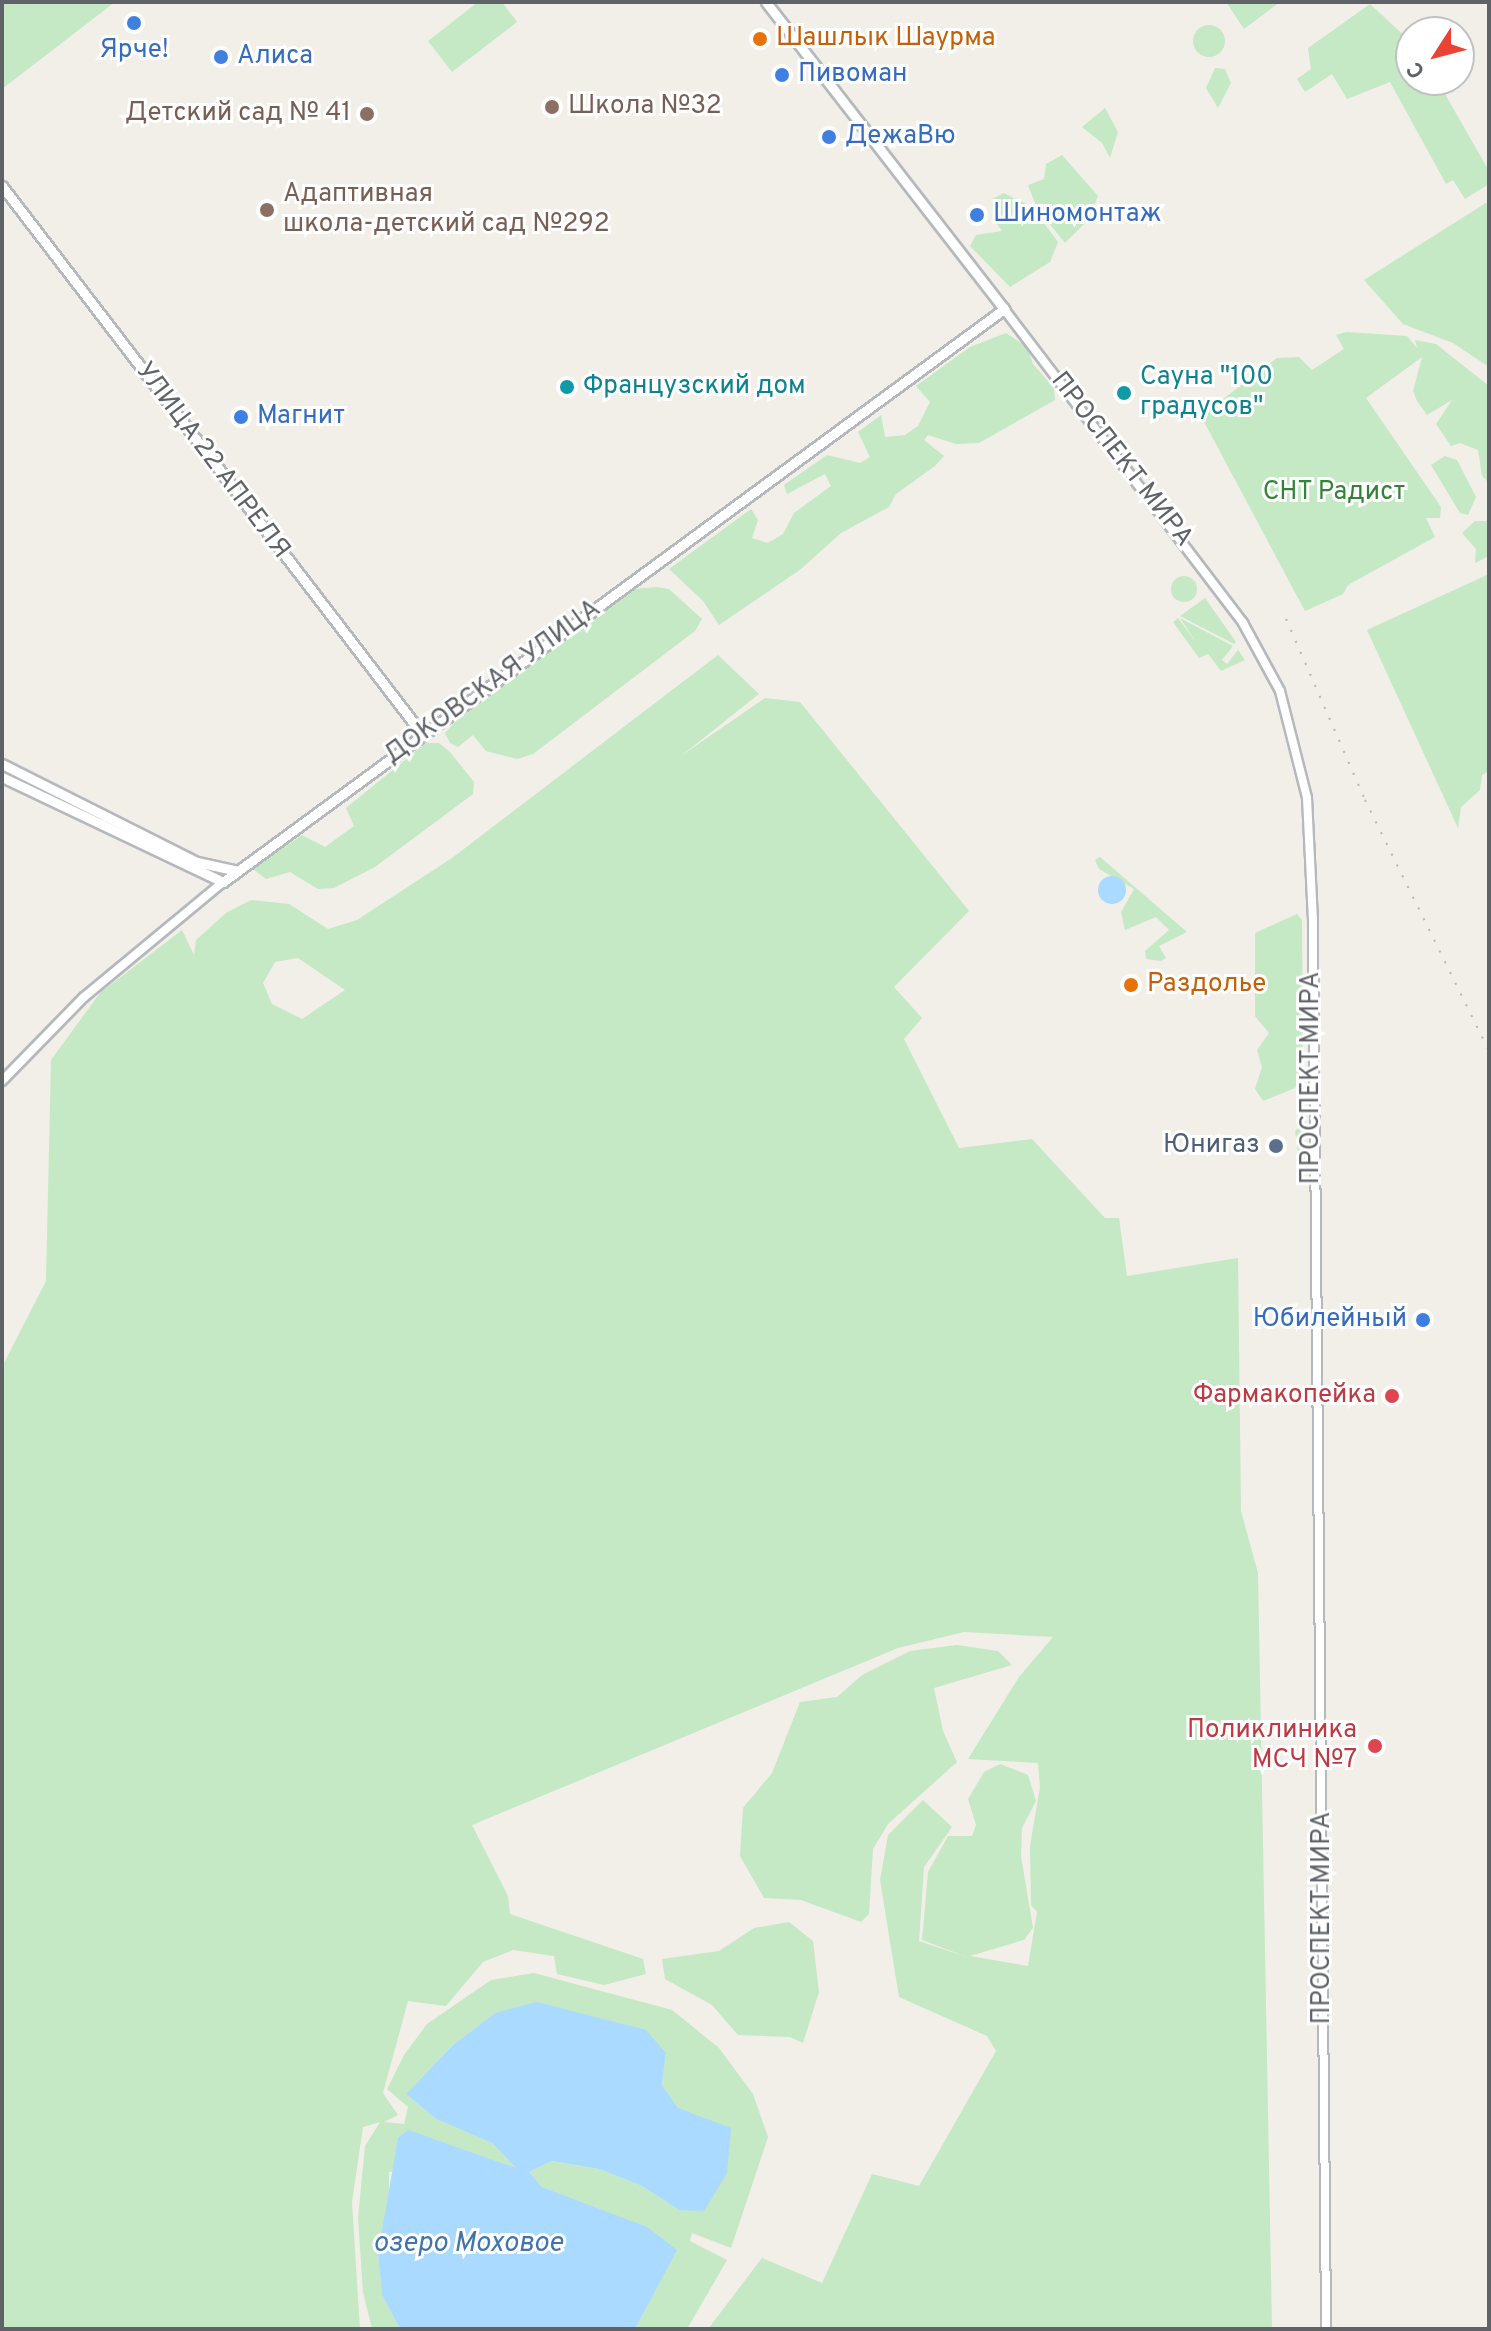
<!DOCTYPE html>
<meta charset="utf-8">
<style>
body{margin:0}
#map{position:relative;width:1491px;height:2331px;overflow:hidden;background:#f1efe8;font-family:Overpass,sans-serif}
div>[style]{position:absolute}
.green>*{inset:0;background:#c5e8c5}
.round{border-radius:50%}
.water>*{inset:0;background:#aadaff}
.roads{filter:drop-shadow(2px 0 #b5b8bc) drop-shadow(-2px 0 #b5b8bc) drop-shadow(0 2px #b5b8bc) drop-shadow(0 -2px #b5b8bc)}
.tertiary>*{height:8px;margin:-4px;padding:0 4px;transform-origin:4px;border-radius:4px;background:#fff}
.secondary>*{height:9px;margin:-4.5px;padding:0 4.5px;transform-origin:4.5px;border-radius:4.5px;background:#fff}
.rail>*{height:2px;margin-top:-1px;transform-origin:0;background:repeating-linear-gradient(90deg,#b6b7b8 0 2px,transparent 0 12px)}
.dots>*{width:22px;height:22px;translate:-50% -50%;box-sizing:border-box;border:4px solid #fff;border-radius:50%}
span{translate:-50% -50%;white-space:nowrap;text-align:center;line-height:1.15;-webkit-text-stroke:6px #fff;paint-order:stroke}
.food-label{font-size:26px;color:#c56008}
.left{translate:0 -50%;text-align:left}
.shop-label{font-size:26px;color:#366cbe}
.right{translate:-100% -50%;text-align:right}
.education-label{font-size:26px;color:#785e54}
.culture-label{font-size:26px;color:#0d838f}
.street-label{font-size:26px;color:#5f6368}
.park-label{font-size:26px;color:#348238}
.service-label{font-size:26px;color:#4e5e75}
.health-label{font-size:26px;color:#be3a42}
.water-label{font-size:28px;color:#4174aa;font-style:italic}
.frame{position:absolute;inset:0;border:4px solid #5f6368;pointer-events:none}
.north{position:absolute;left:1395px;top:16px;width:80px;height:80px;box-sizing:border-box;background:#fff;border:2px solid #bfc1c3;border-radius:50%;rotate:234deg;font-size:22px;font-weight:700;line-height:32px;text-align:center;color:#5f6368}
.north::after{content:'';display:block;margin:auto;width:28px;height:36px;background:#ea4335;clip-path:polygon(50% 0,100% 100%,50% 72%,0 100%)}
</style>
<div id="map">
<div class="green">
<div style="clip-path:polygon(2px 2px,115px 2px,2px 89px)"></div>
<div style="clip-path:polygon(478px 2px,502px 2px,517px 22px,452px 72px,428px 41px)"></div>
<div style="clip-path:polygon(1226px 2px,1280px 2px,1244px 29px)"></div>
<div style="clip-path:polygon(1370px 4px,1411px 42px,1411px 80px,1437px 80px,1489px 171px,1489px 184px,1465px 199px,1453px 180px,1446px 184px,1390px 82px,1347px 99px,1332px 74px,1305px 92px,1297px 79px,1311px 69px,1308px 48px)"></div>
<div class="round" style="left:1193px;top:25px;width:32px;height:32px"></div>
<div style="clip-path:polygon(1215px 68px,1225px 69px,1231px 83px,1218px 108px,1206px 88px)"></div>
<div style="clip-path:polygon(1105px 108px,1118px 132px,1110px 158px,1102px 143px,1082px 127px)"></div>
<div style="clip-path:polygon(1062px 155px,1098px 196px,1088px 220px,1065px 243px,1037px 208px,1028px 185px,1044px 179px,1046px 164px)"></div>
<div style="clip-path:polygon(1004px 193px,1032px 207px,1058px 242px,1050px 262px,1010px 287px,970px 246px,976px 235px,1002px 231px,993px 218px,992px 199px)"></div>
<div style="clip-path:polygon(1489px 201px,1489px 367px,1453px 343px,1403px 324px,1364px 280px)"></div>
<div style="clip-path:polygon(1346px 332px,1407px 336px,1417px 348px,1415px 340px,1436px 344px,1489px 386px,1489px 483px,1482px 476px,1478px 450px,1460px 443px,1451px 446px,1436px 424px,1452px 400px,1427px 415px,1417px 401px,1413px 391px,1422px 357px,1366px 398px,1441px 507px,1440px 518px,1426px 518px,1435px 537px,1348px 585px,1343px 594px,1305px 611px,1201px 416px,1277px 358px,1299px 357px,1312px 370px,1344px 349px,1336px 335px)"></div>
<div style="clip-path:polygon(1006px 333px,1027px 347px,1033px 364px,1054px 388px,1055px 400px,979px 443px,956px 444px,928px 435px,924px 440px,944px 456px,935px 466px,896px 494px,889px 507px,841px 533px,801px 569px,719px 625px,703px 601px,669px 569px,751px 509px,758px 520px,752px 538px,768px 543px,783px 534px,794px 513px,831px 486px,825px 474px,787px 494px,784px 485px,827px 455px,860px 463px,870px 457px,858px 432px,881px 415px,885px 437px,905px 435px,918px 426px,930px 402px,916px 386px,970px 347px)"></div>
<div style="clip-path:polygon(1445px 456px,1457px 460px,1476px 497px,1468px 515px,1460px 513px,1431px 465px)"></div>
<div style="clip-path:polygon(1475px 521px,1489px 521px,1489px 556px,1475px 563px,1476px 549px,1462px 533px)"></div>
<div style="clip-path:polygon(1489px 574px,1489px 771px,1482px 775px,1480px 790px,1461px 807px,1458px 828px,1367px 630px)"></div>
<div class="round" style="left:1171px;top:576px;width:26px;height:26px"></div>
<div style="clip-path:polygon(656px 587px,669px 589px,702px 619px,695px 631px,533px 754px,517px 759px,486px 751px,473px 735px,458px 747px,450px 743px,445px 733px,456px 721px,635px 589px)"></div>
<div style="clip-path:polygon(1205px 598px,1236px 642px,1234px 644px,1180px 616px)"></div>
<div style="clip-path:polygon(1178px 618px,1198px 645px,1180px 618px,1233px 646px,1222px 660px,1227px 664px,1238px 650px,1245px 660px,1221px 671px,1208px 654px,1199px 658px,1173px 622px)"></div>
<div style="clip-path:polygon(evenodd,718px 655px,759px 694px,681px 756px,765px 698px,800px 702px,969px 911px,894px 987px,922px 1018px,904px 1039px,959px 1148px,1032px 1139px,1105px 1218px,1119px 1218px,1127px 1276px,1238px 1258px,1241px 1511px,1258px 1573px,1272px 2329px,708px 2329px,762px 2258px,822px 2283px,872px 2174px,919px 2186px,996px 2051px,987px 2036px,899px 1997px,880px 1880px,888px 1835px,923px 1800px,952px 1827px,924px 1867px,919px 1941px,967px 1957px,922px 1940px,928px 1872px,948px 1836px,972px 1836px,976px 1825px,968px 1799px,984px 1772px,1000px 1764px,1028px 1775px,1036px 1801px,1022px 1828px,1021px 1856px,1033px 1928px,1024px 1940px,970px 1956px,1028px 1966px,1037px 1912px,1031px 1905px,1030px 1846px,1040px 1787px,1038px 1763px,968px 1759px,1019px 1677px,1053px 1637px,964px 1632px,898px 1648px,472px 1825px,508px 1896px,510px 1914px,643px 1959px,646px 1974px,604px 1985px,557px 1974px,554px 1956px,513px 1950px,483px 1962px,446px 2006px,408px 2001px,383px 2093px,398px 2115px,384px 2122px,404px 2124px,408px 2107px,387px 2089px,404px 2055px,427px 2024px,491px 1980px,534px 1973px,672px 2010px,719px 2048px,753px 2094px,768px 2137px,731px 2248px,692px 2233px,690px 2241px,727px 2260px,687px 2329px,635px 2329px,676px 2250px,624px 2219px,542px 2187px,529px 2172px,552px 2161px,599px 2169px,642px 2186px,679px 2210px,703px 2122px,678px 2108px,662px 2085px,666px 2053px,495px 2013px,453px 2045px,406px 2094px,436px 2119px,492px 2143px,517px 2169px,492px 2163px,389px 2172px,389px 2208px,378px 2254px,382px 2295px,400px 2329px,372px 2329px,363px 2292px,358px 2218px,365px 2146px,380px 2122px,363px 2127px,352px 2202px,360px 2329px,2px 2329px,2px 1367px,46px 1281px,51px 1060px,100px 993px,182px 930px,194px 955px,196px 940px,226px 913px,251px 900px,289px 904px,328px 929px,357px 920px,452px 858px,718px 655px,298px 958px,345px 990px,302px 1019px,272px 1004px,263px 983px,275px 962px,298px 958px)"></div>
<div style="clip-path:polygon(426px 743px,439px 743px,450px 752px,474px 782px,473px 794px,375px 867px,334px 888px,318px 889px,290px 872px,266px 879px,253px 869px,302px 835px,325px 847px,354px 826px,346px 808px)"></div>
<div style="clip-path:polygon(1100px 857px,1187px 932px,1159px 946px,1166px 958px,1161px 961px,1146px 959px,1145px 951px,1169px 930px,1156px 917px,1125px 930px,1121px 912px,1134px 889px,1099px 869px,1095px 860px)"></div>
<div style="clip-path:polygon(1297px 914px,1302px 920px,1303px 1076px,1295px 1088px,1263px 1101px,1255px 1089px,1262px 1067px,1257px 1050px,1269px 1033px,1255px 1016px,1255px 933px)"></div>
<div style="clip-path:polygon(1302px 1125px,1307px 1162px,1300px 1167px,1295px 1131px)"></div>
<div style="clip-path:polygon(957px 1645px,998px 1651px,1012px 1665px,934px 1688px,943px 1731px,957px 1762px,888px 1824px,873px 1849px,869px 1914px,861px 1922px,801px 1900px,764px 1898px,740px 1856px,743px 1808px,772px 1773px,800px 1702px,837px 1697px,862px 1675px,910px 1651px)"></div>
<div style="clip-path:polygon(789px 1922px,813px 1941px,819px 1992px,803px 2043px,790px 2037px,738px 2035px,712px 2005px,665px 1979px,662px 1959px,719px 1951px,754px 1928px)"></div>
</div>
<div class="water">
<div class="round" style="left:1098px;top:876px;width:28px;height:28px"></div>
<div style="clip-path:polygon(537px 2002px,646px 2030px,666px 2053px,662px 2085px,678px 2108px,731px 2128px,727px 2173px,704px 2211px,679px 2210px,642px 2186px,599px 2169px,552px 2161px,529px 2172px,542px 2187px,647px 2227px,677px 2250px,635px 2329px,400px 2329px,382px 2295px,378px 2254px,398px 2138px,408px 2130px,516px 2168px,492px 2143px,436px 2119px,406px 2094px,453px 2045px,495px 2013px)"></div>
</div>
<div class="roads">
<div class="tertiary">
<div style="left:1004px;top:309px;width:395px;rotate:52.7deg"></div>
<div style="left:1243px;top:623px;width:77px;rotate:61.4deg"></div>
<div style="left:1280px;top:691px;width:110px;rotate:75.8deg"></div>
<div style="left:1307px;top:798px;width:121px;rotate:87.2deg"></div>
<div style="left:1313px;top:919px;width:1410px;rotate:89.47deg"></div>
<div style="left:2px;top:1081px;width:117px;rotate:-45.7deg"></div>
<div style="left:84px;top:997px;width:180px;rotate:-39.6deg"></div>
</div>
<div class="secondary">
<div style="left:2px;top:186px;width:690px;rotate:52.53deg"></div>
<div style="left:2px;top:764px;width:218px;rotate:26.7deg"></div>
<div style="left:197px;top:862px;width:42px;rotate:12.4deg"></div>
<div style="left:2px;top:777px;width:245px;rotate:25.4deg"></div>
<div style="left:223px;top:882px;width:969px;rotate:-36.27deg"></div>
<div style="left:1004px;top:309px;width:388px;rotate:-127.8deg"></div>
</div>
</div>
<div class="rail">
<div style="left:1286px;top:619px;width:197px;rotate:66.4deg"></div>
<div style="left:1365px;top:800px;width:280px;rotate:63.7deg"></div>
</div>
<div class="dots">
<div style="left:134px;top:23px;background:#3f7fe0"></div>
<div style="left:760px;top:39px;background:#e8710a"></div>
<div style="left:221px;top:57px;background:#3f7fe0"></div>
<div style="left:782px;top:75px;background:#3f7fe0"></div>
<div style="left:552px;top:107px;background:#8d6e63"></div>
<div style="left:367px;top:114px;background:#8d6e63"></div>
<div style="left:829px;top:137px;background:#3f7fe0"></div>
<div style="left:267px;top:210px;background:#8d6e63"></div>
<div style="left:977px;top:215px;background:#3f7fe0"></div>
<div style="left:567px;top:387px;background:#0f9aa8"></div>
<div style="left:1124px;top:393px;background:#0f9aa8"></div>
<div style="left:241px;top:417px;background:#3f7fe0"></div>
<div style="left:1131px;top:985px;background:#e8710a"></div>
<div style="left:1276px;top:1146px;background:#5c6f8a"></div>
<div style="left:1423px;top:1320px;background:#3f7fe0"></div>
<div style="left:1392px;top:1396px;background:#e0444e"></div>
<div style="left:1375px;top:1746px;background:#e0444e"></div>
</div>
<div class="food-label">
<span class="left" style="left:776px;top:39px">Шашлык Шаурма</span>
<span class="left" style="left:1147px;top:985px">Раздолье</span>
</div>
<div class="shop-label">
<span style="left:134px;top:51px">Ярче!</span>
<span class="left" style="left:237px;top:57px">Алиса</span>
<span class="left" style="left:798px;top:75px">Пивоман</span>
<span class="left" style="left:845px;top:137px">ДежаВю</span>
<span class="left" style="left:993px;top:215px">Шиномонтаж</span>
<span class="left" style="left:257px;top:417px">Магнит</span>
<span class="right" style="left:1407px;top:1320px">Юбилейный</span>
</div>
<div class="education-label">
<span class="left" style="left:568px;top:107px">Школа №32</span>
<span class="right" style="left:351px;top:114px">Детский сад № 41</span>
<span class="left" style="left:283px;top:210px">Адаптивная<br>школа-детский сад №292</span>
</div>
<div class="culture-label">
<span class="left" style="left:1140px;top:393px">Сауна "100<br>градусов"</span>
<span class="left" style="left:583px;top:387px">Французский дом</span>
</div>
<div class="street-label">
<span style="left:1121px;top:460px;rotate:52deg">ПРОСПЕКТ МИРА</span>
<span style="left:212px;top:461px;rotate:53deg">УЛИЦА 22 АПРЕЛЯ</span>
<span style="left:493px;top:683px;rotate:-36deg">ДОКОВСКАЯ УЛИЦА</span>
<span style="left:1312px;top:1078px;rotate:-90deg">ПРОСПЕКТ МИРА</span>
<span style="left:1323px;top:1918px;rotate:-90deg">ПРОСПЕКТ МИРА</span>
</div>
<div class="park-label">
<span style="left:1334px;top:493px">СНТ Радист</span>
</div>
<div class="service-label">
<span class="right" style="left:1260px;top:1146px">Юнигаз</span>
</div>
<div class="health-label">
<span class="right" style="left:1376px;top:1396px">Фармакопейка</span>
<span class="right" style="left:1357px;top:1746px">Поликлиника<br>МСЧ №7</span>
</div>
<div class="water-label">
<span style="left:468px;top:2244px">озеро Моховое</span>
</div>
<div class="frame"></div>
<div class="north">С</div>
</div>
